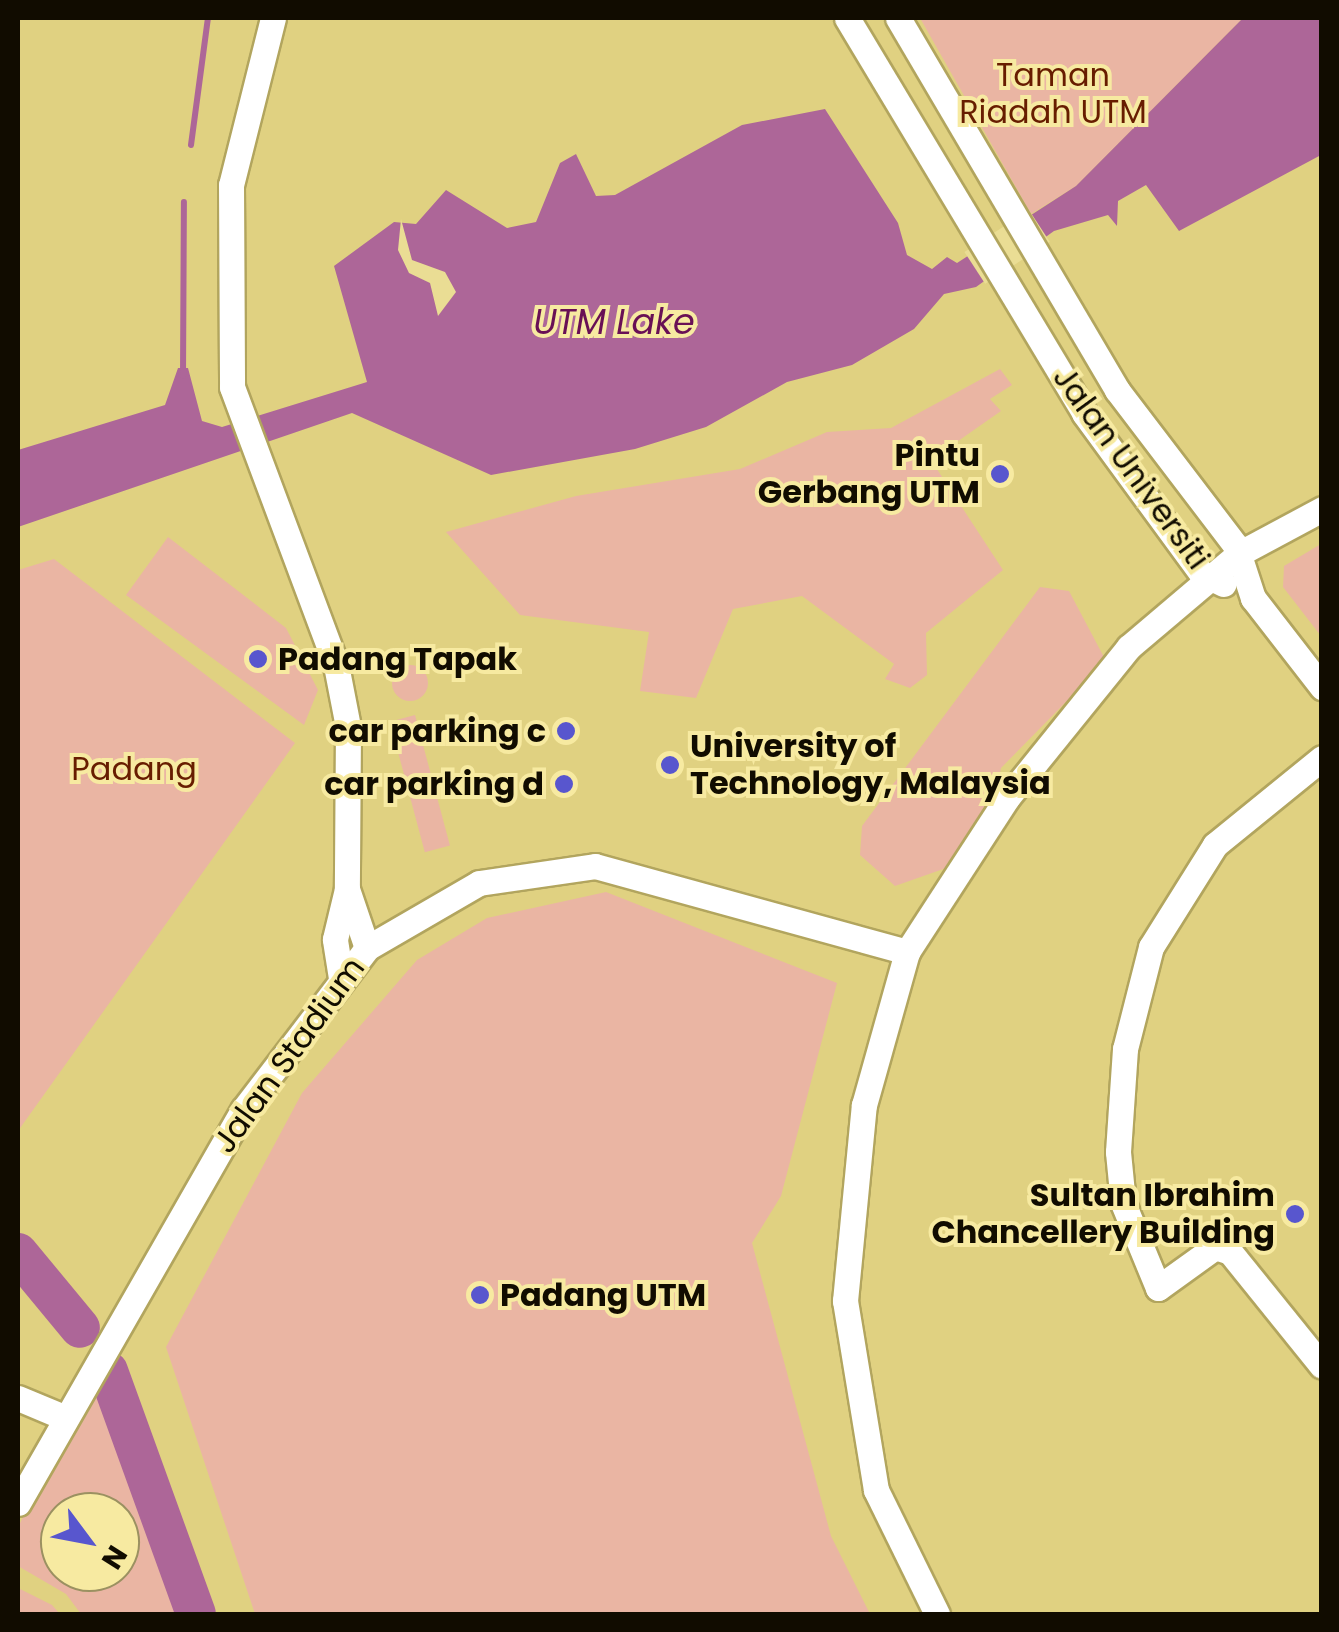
<!DOCTYPE html>
<style>
body{margin:0}
#map{position:relative;width:1339px;height:1632px;overflow:hidden;background:#eadd94;font-family:Poppins,sans-serif}
div>[style]{position:absolute}
.built>*{inset:0;background:#e0d181}
.green>*{inset:0;background:#eab5a3;transform-origin:0 0}
.round{border-radius:50%}
.water>*{inset:0;background:#ad6698}
.pier>*{inset:0;background:#eadd94;transform-origin:0 0}
.stream>*{height:6px;margin:-3px;padding:0 3px;transform-origin:3px;border-radius:3px;background:#ad6698}
.river>*{height:40px;margin:-20px;padding:0 20px;transform-origin:20px;border-radius:20px;background:#ad6698}
.roads{filter:drop-shadow(2px 0 #b2a55e) drop-shadow(-2px 0 #b2a55e) drop-shadow(0 2px #b2a55e) drop-shadow(0 -2px #b2a55e)}
.minor>*{height:25px;margin:-12.5px;padding:0 12.5px;transform-origin:12.5px;border-radius:12.5px;background:#fff}
.dots>*{width:28px;height:28px;translate:-50% -50%;box-sizing:border-box;border:5px solid #f7eaa1;border-radius:50%}
span{translate:-50% -50%;white-space:nowrap;text-align:center;line-height:1.15;-webkit-text-stroke:8px #f7eaa1;paint-order:stroke}
.park-label{font-size:32px;color:#671d00}
.poi-label{font-size:32px;color:#110c00;font-weight:700}
.right{translate:-100% -50%;text-align:right}
.left{translate:0 -50%;text-align:left}
.street-label{font-size:32px;color:#110c00}
.water-label{font-size:35px;color:#691055;font-style:italic}
.frame{position:absolute;inset:0;border:20px solid #110c00;pointer-events:none}
.north{position:absolute;left:40px;top:1492px;width:100px;height:100px;box-sizing:border-box;background:#f7eaa1;border:2px solid #9b9161;border-radius:50%;rotate:122deg;font-size:28px;font-weight:700;line-height:40px;text-align:center;color:#110c00}
.north::after{content:'';display:block;margin:auto;width:35px;height:45px;background:#5856ce;clip-path:polygon(50% 0,100% 100%,50% 72%,0 100%)}
</style>
<div id="map">
<div class="built">
<div style="clip-path:polygon(evenodd,18px 18px,1321px 18px,1321px 1614px,18px 1614px,18px 18px,60px 1512px,120px 1512px,120px 1572px,60px 1572px,60px 1512px)"></div>
</div>
<div class="green">
<div style="clip-path:polygon(920px 18px,1243px 18px,1076px 186px,1031px 214px)"></div>
<div style="clip-path:polygon(1000px 369px,1012px 385px,990px 399px,1001px 411px,931px 460px,1003px 570px,926px 633px,927px 675px,910px 688px,885px 679px,894px 664px,802px 596px,733px 609px,696px 698px,640px 691px,649px 632px,520px 615px,446px 532px,576px 496px,740px 469px,827px 432px,891px 428px)"></div>
<div style="clip-path:polygon(168px 537px,286px 628px,318px 690px,304px 725px,126px 595px)"></div>
<div style="clip-path:polygon(1321px 544px,1321px 636px,1283px 587px,1284px 566px)"></div>
<div style="clip-path:polygon(54px 559px,295px 743px,18px 1131px,18px 570px)"></div>
<div style="clip-path:polygon(1040px 587px,1069px 591px,1106px 661px,1001px 768px,996px 793px,949px 867px,895px 886px,860px 855px,862px 826px)"></div>
<div class="round" style="left:392px;top:665px;width:36px;height:36px"></div>
<div style="left:415px;top:715px;width:135px;height:26px;rotate:75deg"></div>
<div style="clip-path:polygon(606px 892px,837px 983px,781px 1196px,752px 1243px,831px 1536px,870px 1614px,255px 1614px,166px 1347px,302px 1093px,417px 960px,487px 918px)"></div>
<div style="clip-path:polygon(evenodd,99px 1370px,178px 1593px,186px 1614px,81px 1614px,66px 1594px,18px 1566px,18px 1527px,99px 1370px,60px 1512px,120px 1512px,120px 1572px,60px 1572px,60px 1512px)"></div>
<div style="clip-path:polygon(18px 1588px,52px 1605px,60px 1614px,18px 1614px)"></div>
</div>
<div class="water">
<div style="clip-path:polygon(1243px 18px,1321px 18px,1321px 155px,1179px 231px,1146px 185px,1118px 201px,1117px 226px,1108px 215px,1054px 231px,976px 287px,944px 294px,914px 329px,852px 365px,787px 382px,706px 427px,635px 449px,491px 475px,352px 413px,18px 527px,18px 450px,165px 405px,178px 368px,188px 368px,202px 421px,222px 427px,367px 382px,334px 266px,394px 222px,416px 224px,446px 190px,507px 228px,536px 222px,560px 163px,576px 154px,596px 196px,615px 195px,742px 125px,825px 109px,898px 223px,907px 255px,932px 269px,947px 257px,957px 263px,1076px 186px)"></div>
</div>
<div class="pier">
<div style="left:1029px;top:210px;width:38px;height:77px;rotate:57deg"></div>
<div style="clip-path:polygon(401px 219px,412px 260px,445px 272px,456px 292px,438px 316px,430px 283px,409px 273px,398px 250px)"></div>
</div>
<div class="stream">
<div style="left:191px;top:145px;width:128px;rotate:-82.4deg"></div>
<div style="left:183px;top:376px;width:174px;rotate:-89.7deg"></div>
</div>
<div class="river">
<div style="left:18px;top:1253px;width:97px;rotate:50.4deg"></div>
<div style="left:108px;top:1371px;width:258px;rotate:70.1deg"></div>
</div>
<div class="roads">
<div class="minor">
<div style="left:273px;top:18px;width:172px;rotate:104.1deg"></div>
<div style="left:231px;top:185px;width:202px;rotate:89.7deg"></div>
<div style="left:232px;top:387px;width:297px;rotate:69.5deg"></div>
<div style="left:336px;top:665px;width:63px;rotate:79deg"></div>
<div style="left:348px;top:727px;width:162px;rotate:90.4deg"></div>
<div style="left:347px;top:889px;width:62px;rotate:71.3deg"></div>
<div style="left:847px;top:18px;width:461px;rotate:59deg"></div>
<div style="left:1084px;top:413px;width:198px;rotate:53.8deg"></div>
<div style="left:1201px;top:573px;width:25px;rotate:26deg"></div>
<div style="left:898px;top:18px;width:432px;rotate:59.5deg"></div>
<div style="left:1117px;top:390px;width:196px;rotate:52.7deg"></div>
<div style="left:1236px;top:546px;width:55px;rotate:71.9deg"></div>
<div style="left:1253px;top:598px;width:113px;rotate:52.2deg"></div>
<div style="left:1322px;top:758px;width:138px;rotate:140.9deg"></div>
<div style="left:1215px;top:845px;width:120px;rotate:122.1deg"></div>
<div style="left:1151px;top:947px;width:105px;rotate:104.3deg"></div>
<div style="left:1125px;top:1049px;width:103px;rotate:93.9deg"></div>
<div style="left:1118px;top:1152px;width:51px;rotate:84.4deg"></div>
<div style="left:1123px;top:1203px;width:92px;rotate:67.6deg"></div>
<div style="left:1158px;top:1288px;width:70px;rotate:-35.7deg"></div>
<div style="left:1215px;top:1247px;width:16px;rotate:18deg"></div>
<div style="left:1230px;top:1252px;width:146px;rotate:51.1deg"></div>
<div style="left:341px;top:978px;width:39px;rotate:-99deg"></div>
<div style="left:335px;top:939px;width:51px;rotate:-76.5deg"></div>
<div style="left:18px;top:1398px;width:47px;rotate:22.7deg"></div>
<div style="left:18px;top:1503px;width:454px;rotate:-60.2deg"></div>
<div style="left:244px;top:1109px;width:203px;rotate:-52.6deg"></div>
<div style="left:367px;top:948px;width:129px;rotate:-30.1deg"></div>
<div style="left:479px;top:883px;width:117px;rotate:-8.3deg"></div>
<div style="left:595px;top:866px;width:324px;rotate:15.4deg"></div>
<div style="left:937px;top:1614px;width:138px;rotate:-116.2deg"></div>
<div style="left:876px;top:1490px;width:192px;rotate:-99.3deg"></div>
<div style="left:845px;top:1301px;width:197px;rotate:-84.5deg"></div>
<div style="left:864px;top:1105px;width:159px;rotate:-74.3deg"></div>
<div style="left:907px;top:952px;width:184px;rotate:-57deg"></div>
<div style="left:1007px;top:798px;width:194px;rotate:-51.1deg"></div>
<div style="left:1129px;top:647px;width:145px;rotate:-40.3deg"></div>
<div style="left:1240px;top:553px;width:93px;rotate:-28.2deg"></div>
</div>
</div>
<div class="dots">
<div style="left:1000px;top:474px;background:#5856ce"></div>
<div style="left:258px;top:659px;background:#5856ce"></div>
<div style="left:566px;top:731px;background:#5856ce"></div>
<div style="left:670px;top:765px;background:#5856ce"></div>
<div style="left:564px;top:784px;background:#5856ce"></div>
<div style="left:1295px;top:1214px;background:#5856ce"></div>
<div style="left:480px;top:1295px;background:#5856ce"></div>
</div>
<div class="park-label">
<span style="left:1053px;top:94px">Taman<br>Riadah UTM</span>
<span style="left:134px;top:769px">Padang</span>
</div>
<div class="poi-label">
<span class="right" style="left:980px;top:474px">Pintu<br>Gerbang UTM</span>
<span class="left" style="left:278px;top:659px">Padang Tapak</span>
<span class="right" style="left:546px;top:731px">car parking c</span>
<span class="left" style="left:690px;top:765px">University of<br>Technology, Malaysia</span>
<span class="right" style="left:544px;top:784px">car parking d</span>
<span class="right" style="left:1275px;top:1214px">Sultan Ibrahim<br>Chancellery Building</span>
<span class="left" style="left:500px;top:1295px">Padang UTM</span>
</div>
<div class="street-label">
<span style="left:1131px;top:468px;rotate:54deg">Jalan Universiti</span>
<span style="left:289px;top:1055px;rotate:-54deg">Jalan Stadium</span>
</div>
<div class="water-label">
<span style="left:614px;top:322px">UTM Lake</span>
</div>
<div class="frame"></div>
<div class="north">N</div>
</div>
